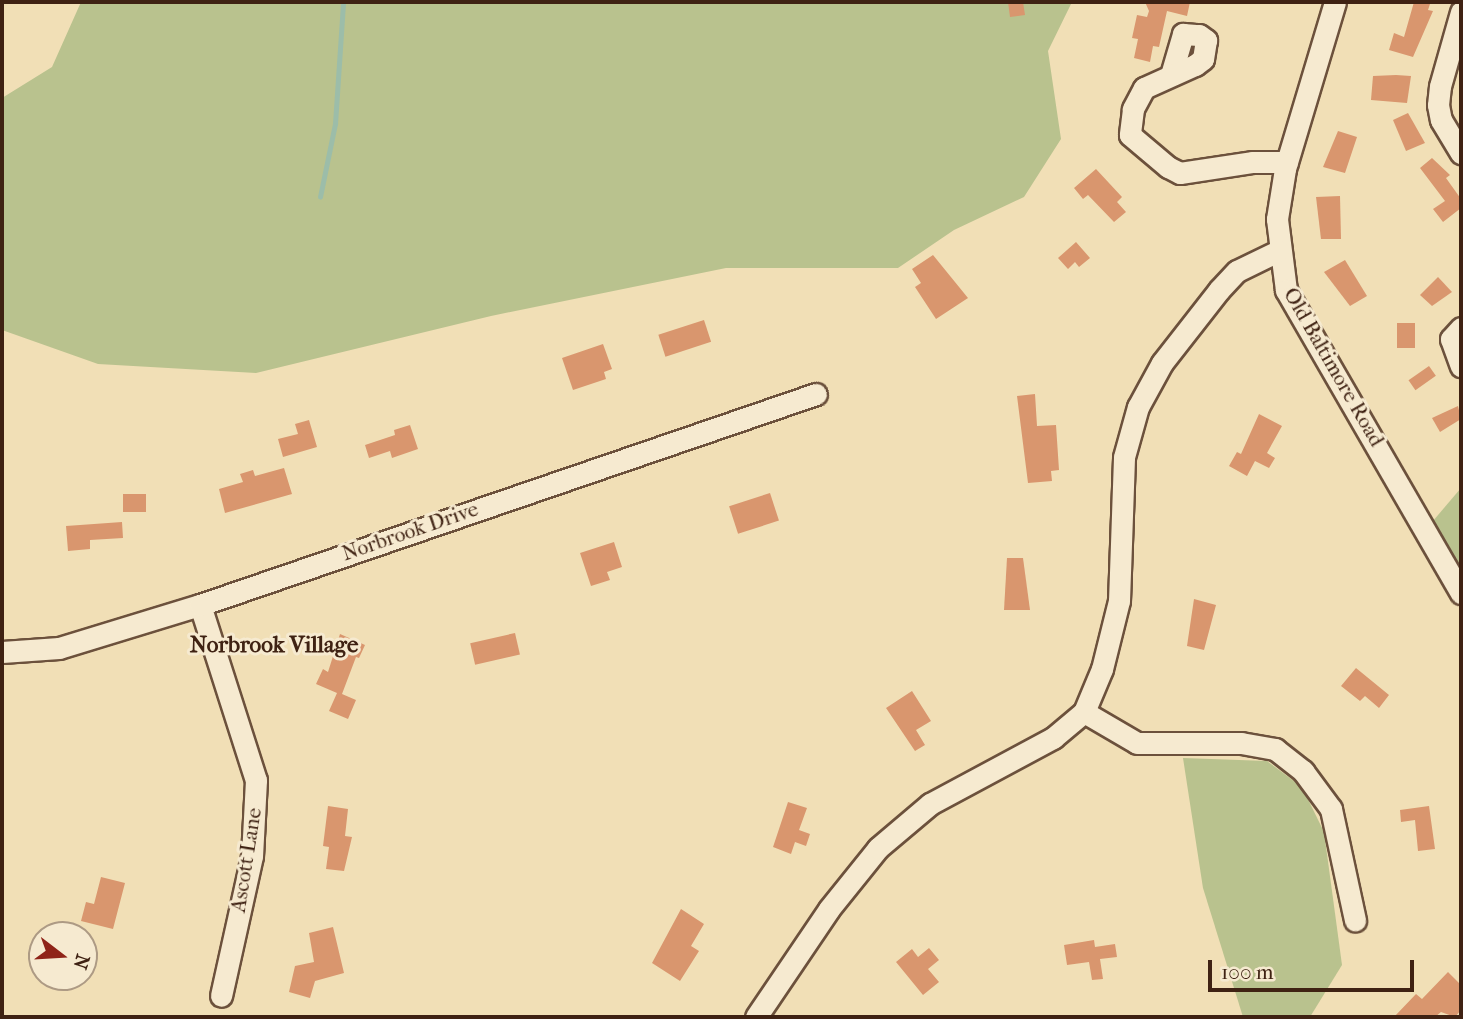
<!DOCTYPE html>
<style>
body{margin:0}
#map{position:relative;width:1463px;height:1019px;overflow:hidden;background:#f1dfb6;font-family:"IM FELL French Canon",serif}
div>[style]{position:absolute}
.green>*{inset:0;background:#b9c28e}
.stream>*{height:4.5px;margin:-2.25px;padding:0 2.25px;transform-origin:2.25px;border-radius:2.25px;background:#9cbda9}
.building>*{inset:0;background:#d9966e;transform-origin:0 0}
.roads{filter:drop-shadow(2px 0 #6c513c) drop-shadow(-2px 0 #6c513c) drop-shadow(0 2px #6c513c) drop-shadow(0 -2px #6c513c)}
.minor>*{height:21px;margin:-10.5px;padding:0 10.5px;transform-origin:10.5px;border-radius:10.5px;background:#f6ead0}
span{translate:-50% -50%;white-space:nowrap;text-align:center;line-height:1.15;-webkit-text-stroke:6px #f6ead0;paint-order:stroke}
.street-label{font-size:21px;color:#3f2213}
.neighbourhood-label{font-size:23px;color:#3f2213;font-weight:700}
.frame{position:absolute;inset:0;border:4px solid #3f2213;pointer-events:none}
.north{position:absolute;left:28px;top:921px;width:70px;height:70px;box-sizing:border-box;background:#f6ead0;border:2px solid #ad9a84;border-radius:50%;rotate:107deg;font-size:19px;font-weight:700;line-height:28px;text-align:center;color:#3f2213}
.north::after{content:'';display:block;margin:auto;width:24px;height:32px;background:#8f2418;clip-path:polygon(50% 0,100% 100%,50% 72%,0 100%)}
.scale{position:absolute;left:1208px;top:960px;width:206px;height:32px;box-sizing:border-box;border:4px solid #3f2213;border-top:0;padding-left:9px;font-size:21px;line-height:24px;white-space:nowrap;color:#3f2213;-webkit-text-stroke:5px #f6ead0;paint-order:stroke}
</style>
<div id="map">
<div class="green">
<div style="clip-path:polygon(81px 2px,1072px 2px,1048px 51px,1061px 139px,1024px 197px,954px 230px,898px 268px,726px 268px,491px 316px,256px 373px,98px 364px,2px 330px,2px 98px,52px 67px)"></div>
<div style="clip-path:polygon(1461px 488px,1461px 593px,1427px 528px)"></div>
<div style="clip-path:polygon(1183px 758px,1267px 761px,1302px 787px,1324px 832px,1342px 965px,1310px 1017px,1243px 1017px,1203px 888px)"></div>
</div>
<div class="stream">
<div style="left:320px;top:197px;width:75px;rotate:-78.4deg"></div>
<div style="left:335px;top:124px;width:122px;rotate:-86.2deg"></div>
</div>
<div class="building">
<div style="clip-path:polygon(1008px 2px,1023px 2px,1025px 15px,1010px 17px)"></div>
<div style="clip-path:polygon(1145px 2px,1190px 2px,1187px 16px,1167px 11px,1159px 47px,1153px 46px,1150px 62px,1134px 58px,1138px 39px,1132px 38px,1137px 15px,1147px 17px,1149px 11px)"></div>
<div style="clip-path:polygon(1414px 2px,1430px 4px,1428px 10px,1433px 11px,1413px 57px,1389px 50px,1394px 33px,1404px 37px)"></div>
<div style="clip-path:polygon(1396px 75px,1411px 76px,1407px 103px,1371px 100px,1373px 76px)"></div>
<div style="clip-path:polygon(1408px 113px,1425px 143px,1406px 151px,1393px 120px)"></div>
<div style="clip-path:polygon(1338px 131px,1357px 137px,1345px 173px,1323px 167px)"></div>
<div style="clip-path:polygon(1432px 158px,1450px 175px,1446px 178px,1461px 199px,1461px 208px,1443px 222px,1433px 209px,1445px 201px,1420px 168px)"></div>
<div style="clip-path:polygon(1096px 169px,1122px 197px,1117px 202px,1126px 212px,1114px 222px,1088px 195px,1083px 199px,1074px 188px)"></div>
<div style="clip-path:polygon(1340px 196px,1341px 239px,1321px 239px,1316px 197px)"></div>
<div style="clip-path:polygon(1076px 242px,1090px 258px,1079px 267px,1075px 262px,1068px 269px,1058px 258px)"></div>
<div style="clip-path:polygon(933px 255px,968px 298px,936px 319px,915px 287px,921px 283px,912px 269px)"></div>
<div style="clip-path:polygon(1345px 260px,1367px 296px,1350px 306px,1324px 272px)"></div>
<div style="clip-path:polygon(1438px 277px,1452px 292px,1432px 306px,1420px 295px)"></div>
<div style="left:704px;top:320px;width:23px;height:48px;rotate:72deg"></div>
<div style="left:1415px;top:323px;width:25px;height:18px;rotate:90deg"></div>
<div style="clip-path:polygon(603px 344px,612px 369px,604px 372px,606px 379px,573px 390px,562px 358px)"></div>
<div style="left:1429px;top:366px;width:12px;height:25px;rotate:55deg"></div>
<div style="clip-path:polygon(1035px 394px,1037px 426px,1056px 425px,1059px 470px,1051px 471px,1052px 481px,1028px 483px,1017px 396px)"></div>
<div style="clip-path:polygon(1458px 406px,1461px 419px,1440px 432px,1432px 418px)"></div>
<div style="clip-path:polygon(1259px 414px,1282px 426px,1267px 453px,1275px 458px,1269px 468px,1255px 461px,1247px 476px,1229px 466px,1237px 452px,1241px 454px)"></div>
<div style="clip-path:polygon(309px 420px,317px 447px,283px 457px,278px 439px,298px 434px,295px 424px)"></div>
<div style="clip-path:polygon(410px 425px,418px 449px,392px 458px,390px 451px,369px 458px,365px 445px,395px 435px,394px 430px)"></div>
<div style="clip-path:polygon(284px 468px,292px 494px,225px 513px,219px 489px,243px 482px,240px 474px,253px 470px,255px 476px)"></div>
<div style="left:770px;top:493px;width:29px;height:43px;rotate:72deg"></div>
<div style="left:123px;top:494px;width:23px;height:18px"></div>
<div style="clip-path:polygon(122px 522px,123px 538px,90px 540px,90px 549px,68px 551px,66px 526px)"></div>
<div style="clip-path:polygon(614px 542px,622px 567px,607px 572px,610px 580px,591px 586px,580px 553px)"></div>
<div style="clip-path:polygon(1007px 558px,1023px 558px,1030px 610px,1004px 610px)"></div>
<div style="clip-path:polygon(1194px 599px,1216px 605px,1204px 650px,1187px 646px)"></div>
<div style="left:515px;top:633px;width:22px;height:46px;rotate:77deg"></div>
<div style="clip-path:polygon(340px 634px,365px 645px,359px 658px,356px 657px,342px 694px,356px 700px,348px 719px,329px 711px,337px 693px,316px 684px,323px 669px,328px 672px)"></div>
<div style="clip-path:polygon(1356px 668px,1389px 695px,1379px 708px,1365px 696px,1360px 701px,1341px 686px)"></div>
<div style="clip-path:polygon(912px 691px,931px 721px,916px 730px,925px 745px,915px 751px,886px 708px)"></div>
<div style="clip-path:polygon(788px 802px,807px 808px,799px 830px,810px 834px,806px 846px,795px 842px,791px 854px,773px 847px)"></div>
<div style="clip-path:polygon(328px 806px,348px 809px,345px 836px,352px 837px,344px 871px,326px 869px,329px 847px,323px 846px)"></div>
<div style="clip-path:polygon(1429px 806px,1435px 849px,1418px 851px,1415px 820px,1401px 822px,1400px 810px)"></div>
<div style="clip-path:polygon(101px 877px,125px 883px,113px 929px,81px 921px,86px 902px,94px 904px)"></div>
<div style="clip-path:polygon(681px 909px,704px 924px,691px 946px,699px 951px,680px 981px,652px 963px)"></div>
<div style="clip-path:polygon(333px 927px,344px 973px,315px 981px,310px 998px,289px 992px,295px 966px,314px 962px,309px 933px)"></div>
<div style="clip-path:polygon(1094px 940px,1095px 947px,1115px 944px,1117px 957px,1100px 959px,1103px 979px,1092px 980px,1089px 962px,1067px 965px,1064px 945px)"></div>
<div style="clip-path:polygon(929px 948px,939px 960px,928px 969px,939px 982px,923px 995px,896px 962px,912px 949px,918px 957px)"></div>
<div style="clip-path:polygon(1448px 972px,1461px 985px,1461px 1010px,1455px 1017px,1441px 1012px,1435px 1017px,1394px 1017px,1416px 994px,1422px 999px)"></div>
</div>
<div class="roads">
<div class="minor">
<div style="left:1335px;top:2px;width:174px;rotate:106.7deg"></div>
<div style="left:1285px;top:169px;width:51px;rotate:99.1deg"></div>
<div style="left:1277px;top:219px;width:72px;rotate:82.8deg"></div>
<div style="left:1286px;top:290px;width:350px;rotate:60deg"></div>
<div style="left:1461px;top:12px;width:77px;rotate:105.8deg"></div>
<div style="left:1440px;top:86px;width:19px;rotate:96deg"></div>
<div style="left:1438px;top:105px;width:15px;rotate:79deg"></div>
<div style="left:1441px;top:120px;width:39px;rotate:59deg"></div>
<div style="left:1171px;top:75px;width:43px;rotate:-73.7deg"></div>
<div style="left:1183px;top:34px;width:16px;rotate:4deg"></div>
<div style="left:1199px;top:35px;width:9px;rotate:36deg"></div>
<div style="left:1206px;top:40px;width:19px;rotate:99deg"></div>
<div style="left:1203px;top:59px;width:10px;rotate:143deg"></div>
<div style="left:1195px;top:65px;width:56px;rotate:155.7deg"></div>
<div style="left:1144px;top:88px;width:24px;rotate:118deg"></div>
<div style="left:1133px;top:109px;width:26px;rotate:97deg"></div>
<div style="left:1130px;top:135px;width:50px;rotate:40.1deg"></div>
<div style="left:1168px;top:167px;width:13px;rotate:27deg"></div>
<div style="left:1180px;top:173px;width:74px;rotate:-8.6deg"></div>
<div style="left:1253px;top:162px;width:34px"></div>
<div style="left:1461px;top:328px;width:15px;rotate:132deg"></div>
<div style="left:1451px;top:339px;width:29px;rotate:70deg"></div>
<div style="left:200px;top:605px;width:184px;rotate:72.3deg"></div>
<div style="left:256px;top:780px;width:76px;rotate:93deg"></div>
<div style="left:252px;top:856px;width:143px;rotate:102.5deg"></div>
<div style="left:2px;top:652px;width:57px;rotate:-4deg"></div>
<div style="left:59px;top:648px;width:147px;rotate:-17deg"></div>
<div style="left:200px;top:605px;width:651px;rotate:-18.91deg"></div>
<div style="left:1084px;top:712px;width:61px;rotate:30.3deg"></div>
<div style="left:1137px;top:743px;width:104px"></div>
<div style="left:1241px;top:743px;width:35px;rotate:10deg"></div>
<div style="left:1275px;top:749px;width:36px;rotate:38deg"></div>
<div style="left:1303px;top:771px;width:47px;rotate:53.6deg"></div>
<div style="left:1331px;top:809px;width:114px;rotate:77.8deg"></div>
<div style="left:756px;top:1017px;width:130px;rotate:-55.9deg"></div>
<div style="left:829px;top:909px;width:78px;rotate:-51.2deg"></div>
<div style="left:878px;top:848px;width:68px;rotate:-40.2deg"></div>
<div style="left:930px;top:804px;width:140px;rotate:-28.2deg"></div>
<div style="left:1053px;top:738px;width:40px;rotate:-40deg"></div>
<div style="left:1084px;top:712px;width:47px;rotate:-67.3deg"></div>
<div style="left:1102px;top:669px;width:70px;rotate:-76deg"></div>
<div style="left:1119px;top:601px;width:144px;rotate:-88deg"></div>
<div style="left:1124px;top:457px;width:52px;rotate:-74.4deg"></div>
<div style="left:1138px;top:407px;width:50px;rotate:-61.4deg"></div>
<div style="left:1162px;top:363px;width:93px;rotate:-52deg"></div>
<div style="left:1219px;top:290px;width:26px;rotate:-47deg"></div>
<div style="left:1237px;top:271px;width:46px;rotate:-26deg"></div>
</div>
</div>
<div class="street-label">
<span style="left:1334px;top:367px;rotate:60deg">Old Baltimore Road</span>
<span style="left:410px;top:531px;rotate:-19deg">Norbrook Drive</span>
<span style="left:246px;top:860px;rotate:-81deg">Ascott Lane</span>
</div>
<div class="neighbourhood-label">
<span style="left:274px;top:645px">Norbrook Village</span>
</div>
<div class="frame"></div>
<div class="north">N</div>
<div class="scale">100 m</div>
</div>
